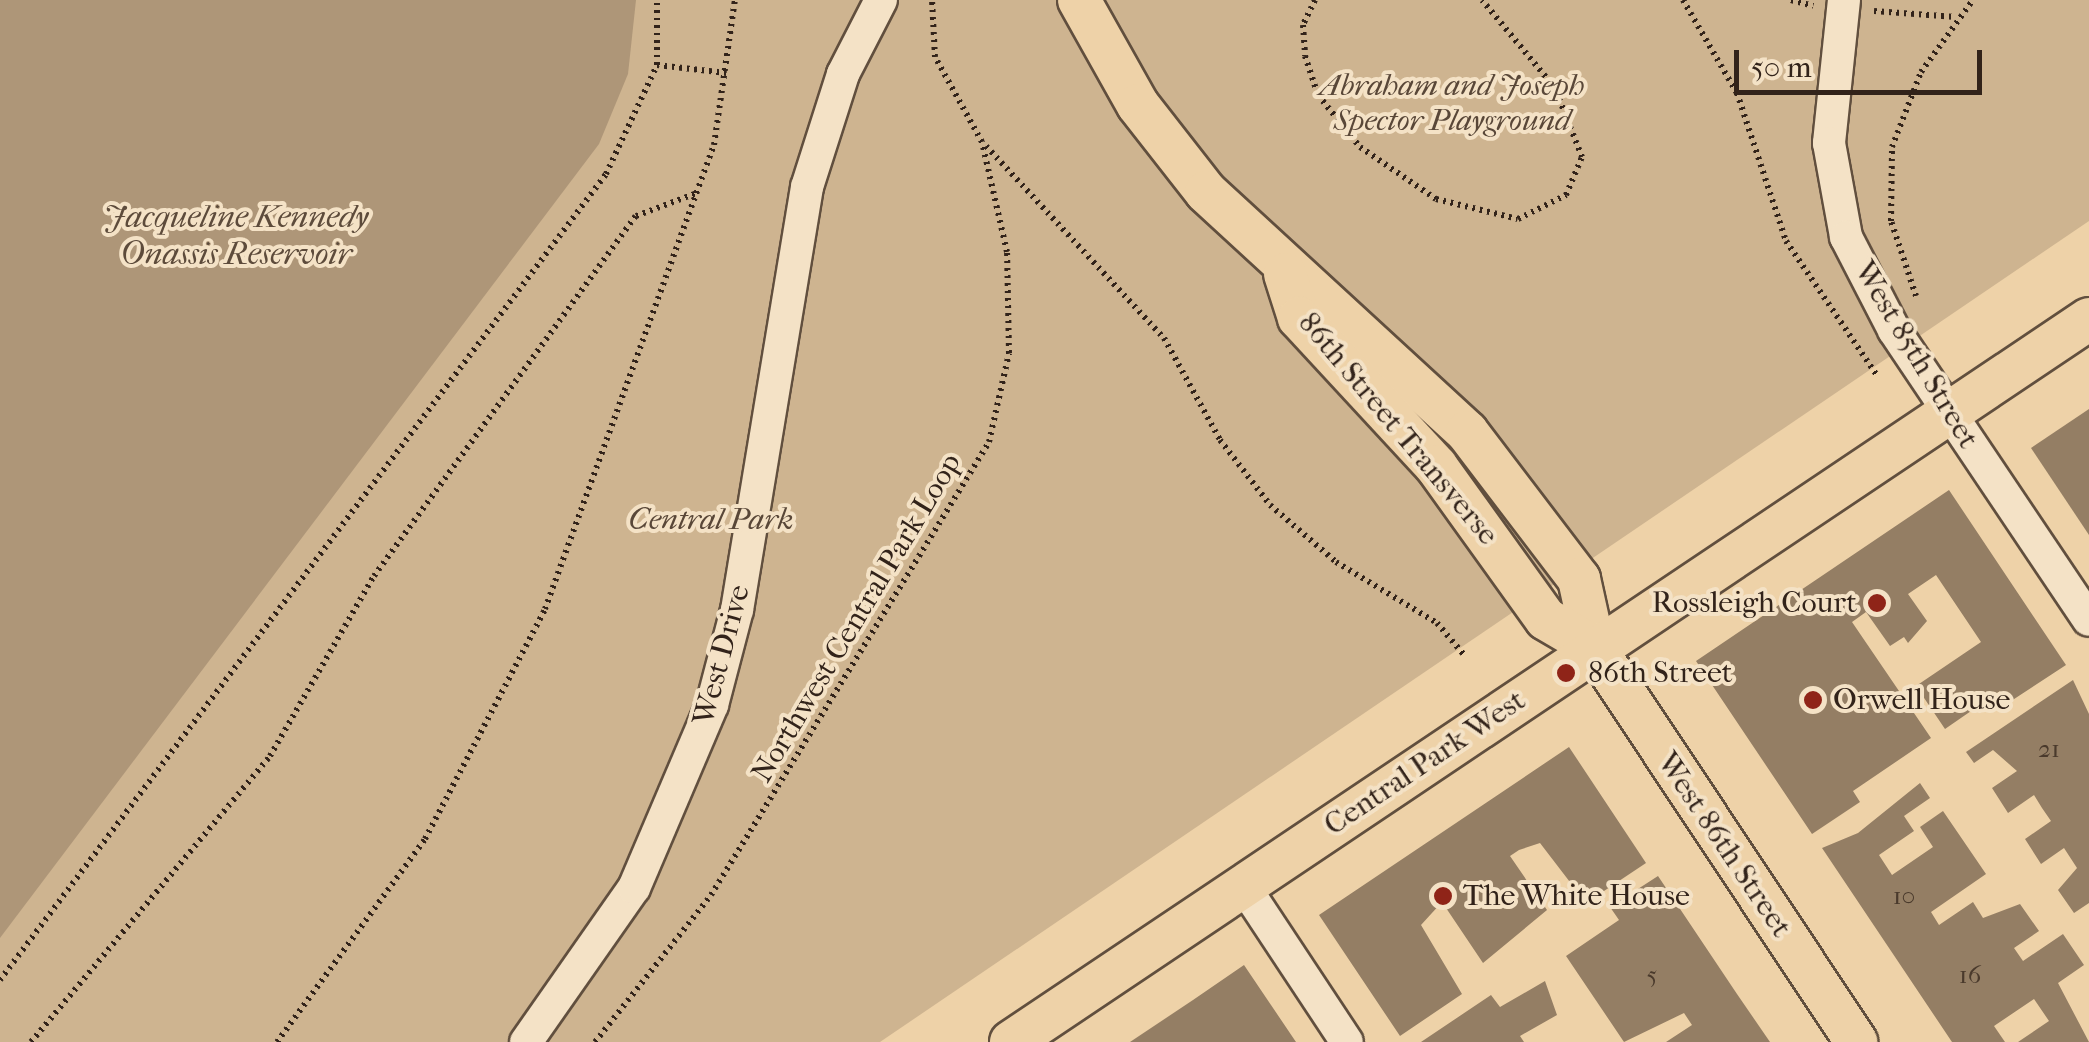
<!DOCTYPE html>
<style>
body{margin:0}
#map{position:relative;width:2089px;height:1042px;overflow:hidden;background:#eed2a8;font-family:"IM FELL French Canon",serif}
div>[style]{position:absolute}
.green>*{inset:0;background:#ceb490}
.water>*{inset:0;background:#ae9678}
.building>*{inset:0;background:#947e64}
.path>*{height:6px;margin-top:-3px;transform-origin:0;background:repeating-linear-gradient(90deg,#32231a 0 2.5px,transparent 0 7.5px)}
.roads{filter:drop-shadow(2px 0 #614f3e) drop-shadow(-2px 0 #614f3e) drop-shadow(0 2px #614f3e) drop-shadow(0 -2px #614f3e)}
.minor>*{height:32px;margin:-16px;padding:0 16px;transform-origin:16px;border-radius:16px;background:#f4e2c6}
.major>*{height:42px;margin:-21px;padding:0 21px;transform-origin:21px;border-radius:21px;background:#eed2a8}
.dots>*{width:28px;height:28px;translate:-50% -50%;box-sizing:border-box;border:5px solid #f4e2c6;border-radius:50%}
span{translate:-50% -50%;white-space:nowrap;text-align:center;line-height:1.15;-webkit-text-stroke:8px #f4e2c6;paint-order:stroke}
.number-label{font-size:25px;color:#4a3a2c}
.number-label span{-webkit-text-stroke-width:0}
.park-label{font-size:30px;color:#594738;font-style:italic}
.street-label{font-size:30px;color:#32231a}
.poi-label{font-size:30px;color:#32231a}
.right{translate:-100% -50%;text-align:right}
.left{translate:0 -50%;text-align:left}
.water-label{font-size:32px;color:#5d4b3b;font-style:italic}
.scale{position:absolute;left:1734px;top:50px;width:248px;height:45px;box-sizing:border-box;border:5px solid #32231a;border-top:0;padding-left:12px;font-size:30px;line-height:35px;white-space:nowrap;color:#32231a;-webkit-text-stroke:8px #f4e2c6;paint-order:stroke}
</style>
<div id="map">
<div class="green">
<div style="clip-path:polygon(0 0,2089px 0,2089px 221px,880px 1042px,0 1042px)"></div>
</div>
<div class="water">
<div style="clip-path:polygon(0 0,636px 0,628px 74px,599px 144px,0 938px)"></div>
</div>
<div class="building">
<div style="clip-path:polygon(2089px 409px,2089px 535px,2031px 448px)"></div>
<div style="clip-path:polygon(1949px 490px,2066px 665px,2008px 703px,2000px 691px,1945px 729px,1916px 686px,1981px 642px,1936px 575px,1908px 594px,1927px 621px,1908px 643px,1904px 637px,1890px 646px,1866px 612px,1852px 622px,1931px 738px,1853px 791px,1860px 802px,1812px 834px,1696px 661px)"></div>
<div style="clip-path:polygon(2073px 680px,2089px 714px,2089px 903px,2074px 913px,2058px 890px,2077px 868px,2064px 848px,2041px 864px,2025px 839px,2051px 821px,2042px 808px,2034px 795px,2008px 813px,1992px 788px,2017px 771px,1993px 750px,1974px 763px,1966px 752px)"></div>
<div style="clip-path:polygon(1569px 747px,1646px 863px,1586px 903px,1540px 843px,1519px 850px,1510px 856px,1547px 910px,1483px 963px,1442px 902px,1421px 925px,1462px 994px,1400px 1036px,1319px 915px)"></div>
<div style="clip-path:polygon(1920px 783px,1930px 798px,1904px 816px,1914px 831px,1879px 855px,1892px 875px,1933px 847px,1920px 827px,1943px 811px,1986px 874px,1931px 912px,1939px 925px,1973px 902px,1983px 918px,2020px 904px,2039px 931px,2014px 948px,2023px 961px,2063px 934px,2084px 965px,2058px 983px,2089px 1042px,2018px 1042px,2049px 1021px,2034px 999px,1994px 1026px,2005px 1042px,1952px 1042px,1822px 848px,1858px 833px)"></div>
<div style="clip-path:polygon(1658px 876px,1737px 994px,1770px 1042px,1666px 1042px,1692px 1025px,1684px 1013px,1624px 1042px,1566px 956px,1619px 920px,1610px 907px)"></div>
<div style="clip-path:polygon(1244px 965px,1296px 1042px,1130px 1042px,1193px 1000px)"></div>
<div style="clip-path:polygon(1545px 981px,1557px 1015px,1520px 1036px,1524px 1042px,1421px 1042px,1491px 995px,1500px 1007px)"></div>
</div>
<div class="path">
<div style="left:1315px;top:0;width:28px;rotate:116deg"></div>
<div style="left:1303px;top:25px;width:31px;rotate:86deg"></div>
<div style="left:1305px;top:56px;width:41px;rotate:71.6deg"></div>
<div style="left:1318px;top:95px;width:67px;rotate:51.1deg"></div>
<div style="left:1360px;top:147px;width:92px;rotate:34.4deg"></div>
<div style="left:1436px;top:199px;width:84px;rotate:13.7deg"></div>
<div style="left:1518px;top:219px;width:54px;rotate:-26.6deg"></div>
<div style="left:1566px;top:195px;width:41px;rotate:-67.2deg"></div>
<div style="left:1582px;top:157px;width:74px;rotate:-111.4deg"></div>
<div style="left:1555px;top:88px;width:114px;rotate:-129.7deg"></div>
<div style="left:1683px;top:0;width:108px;rotate:59.9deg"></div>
<div style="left:1737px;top:93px;width:156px;rotate:71.7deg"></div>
<div style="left:1786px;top:241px;width:161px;rotate:55.9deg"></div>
<div style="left:1791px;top:0;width:23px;rotate:15deg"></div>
<div style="left:1874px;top:11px;width:82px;rotate:4.2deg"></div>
<div style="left:657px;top:65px;width:70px;rotate:6.5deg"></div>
<div style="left:986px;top:146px;width:262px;rotate:47.2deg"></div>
<div style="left:1164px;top:338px;width:116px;rotate:61.2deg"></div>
<div style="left:1220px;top:440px;width:82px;rotate:52.4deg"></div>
<div style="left:1270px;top:505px;width:87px;rotate:40.8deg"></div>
<div style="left:1336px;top:562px;width:118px;rotate:31.1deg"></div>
<div style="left:1437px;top:623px;width:43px;rotate:49.7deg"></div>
<div style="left:1916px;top:296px;width:79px;rotate:-108.4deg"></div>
<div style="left:1891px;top:221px;width:74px;rotate:-89.2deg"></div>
<div style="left:1892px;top:147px;width:80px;rotate:-68.9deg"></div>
<div style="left:1921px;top:72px;width:89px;rotate:-54.2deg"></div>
<div style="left:0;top:980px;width:1008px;rotate:-53.06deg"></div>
<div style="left:606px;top:174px;width:120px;rotate:-64.9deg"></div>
<div style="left:657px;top:65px;width:65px;rotate:-90deg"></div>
<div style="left:31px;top:1042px;width:373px;rotate:-50.1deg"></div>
<div style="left:270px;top:756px;width:208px;rotate:-60deg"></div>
<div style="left:374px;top:576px;width:445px;rotate:-54deg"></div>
<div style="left:636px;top:216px;width:65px;rotate:-20.7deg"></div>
<div style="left:277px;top:1042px;width:251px;rotate:-53.9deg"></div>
<div style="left:425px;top:839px;width:259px;rotate:-62.4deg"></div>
<div style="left:545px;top:609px;width:494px;rotate:-70deg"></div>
<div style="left:714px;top:145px;width:147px;rotate:-81.8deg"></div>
<div style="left:595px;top:1042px;width:187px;rotate:-51.7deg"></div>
<div style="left:711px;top:895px;width:532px;rotate:-58.46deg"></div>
<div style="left:989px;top:442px;width:91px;rotate:-77.3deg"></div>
<div style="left:1009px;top:353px;width:101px;rotate:-91.1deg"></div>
<div style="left:1007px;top:252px;width:113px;rotate:-102.8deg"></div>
<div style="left:982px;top:142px;width:97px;rotate:-118.9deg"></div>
<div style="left:935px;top:57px;width:57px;rotate:-93deg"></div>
</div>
<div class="roads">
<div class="minor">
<div style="left:1844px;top:0;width:144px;rotate:96deg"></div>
<div style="left:1829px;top:143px;width:96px;rotate:79.7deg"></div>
<div style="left:1846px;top:237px;width:105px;rotate:62.7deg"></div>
<div style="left:1894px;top:330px;width:349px;rotate:56.1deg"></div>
<div style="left:1243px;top:885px;width:188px;rotate:56.5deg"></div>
<div style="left:526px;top:1042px;width:188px;rotate:-55deg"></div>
<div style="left:634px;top:888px;width:199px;rotate:-66.9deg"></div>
<div style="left:712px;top:705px;width:98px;rotate:-75.3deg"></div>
<div style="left:737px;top:610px;width:429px;rotate:-80.6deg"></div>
<div style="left:807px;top:187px;width:119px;rotate:-72.3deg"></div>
<div style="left:843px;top:74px;width:83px;rotate:-62.8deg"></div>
</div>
<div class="major">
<div style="left:1079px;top:0;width:120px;rotate:60.7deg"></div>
<div style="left:1138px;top:105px;width:110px;rotate:52deg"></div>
<div style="left:1206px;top:192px;width:355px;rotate:42.6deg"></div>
<div style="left:1467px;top:432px;width:185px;rotate:52.7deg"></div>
<div style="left:1579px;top:579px;width:70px;rotate:77.6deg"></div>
<div style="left:1594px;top:647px;width:474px;rotate:56.4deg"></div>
<div style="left:1285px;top:274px;width:46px;rotate:72.3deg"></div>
<div style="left:1299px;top:318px;width:202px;rotate:47.2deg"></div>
<div style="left:1436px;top:466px;width:188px;rotate:54.3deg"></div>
<div style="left:1546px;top:619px;width:56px;rotate:30.3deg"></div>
<div style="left:1011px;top:1042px;width:1298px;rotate:-33.85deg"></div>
</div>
</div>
<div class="dots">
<div style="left:1877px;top:603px;background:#8f2418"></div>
<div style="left:1566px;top:673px;background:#8f2418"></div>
<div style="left:1813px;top:700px;background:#8f2418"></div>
<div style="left:1443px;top:896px;background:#8f2418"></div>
</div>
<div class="number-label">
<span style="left:2049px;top:749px">21</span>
<span style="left:1904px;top:896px">10</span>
<span style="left:1652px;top:975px">5</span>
<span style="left:1970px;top:975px">16</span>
</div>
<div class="park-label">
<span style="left:1452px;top:103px">Abraham and Joseph<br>Spector Playground</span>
<span style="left:711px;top:520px">Central Park</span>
</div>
<div class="street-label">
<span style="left:1916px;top:355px;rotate:59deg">West 85th Street</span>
<span style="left:1398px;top:429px;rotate:50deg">86th Street Transverse</span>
<span style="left:857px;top:618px;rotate:-59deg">Northwest Central Park Loop</span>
<span style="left:722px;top:655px;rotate:-75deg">West Drive</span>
<span style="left:1425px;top:763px;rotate:-34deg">Central Park West</span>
<span style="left:1724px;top:845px;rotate:56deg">West 86th Street</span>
</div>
<div class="poi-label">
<span class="right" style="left:1857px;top:603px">Rossleigh Court</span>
<span class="left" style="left:1588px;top:673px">86th Street</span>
<span class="left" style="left:1833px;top:700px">Orwell House</span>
<span class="left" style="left:1463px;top:896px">The White House</span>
</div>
<div class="water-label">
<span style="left:236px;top:236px">Jacqueline Kennedy<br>Onassis Reservoir</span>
</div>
<div class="scale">50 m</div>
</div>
